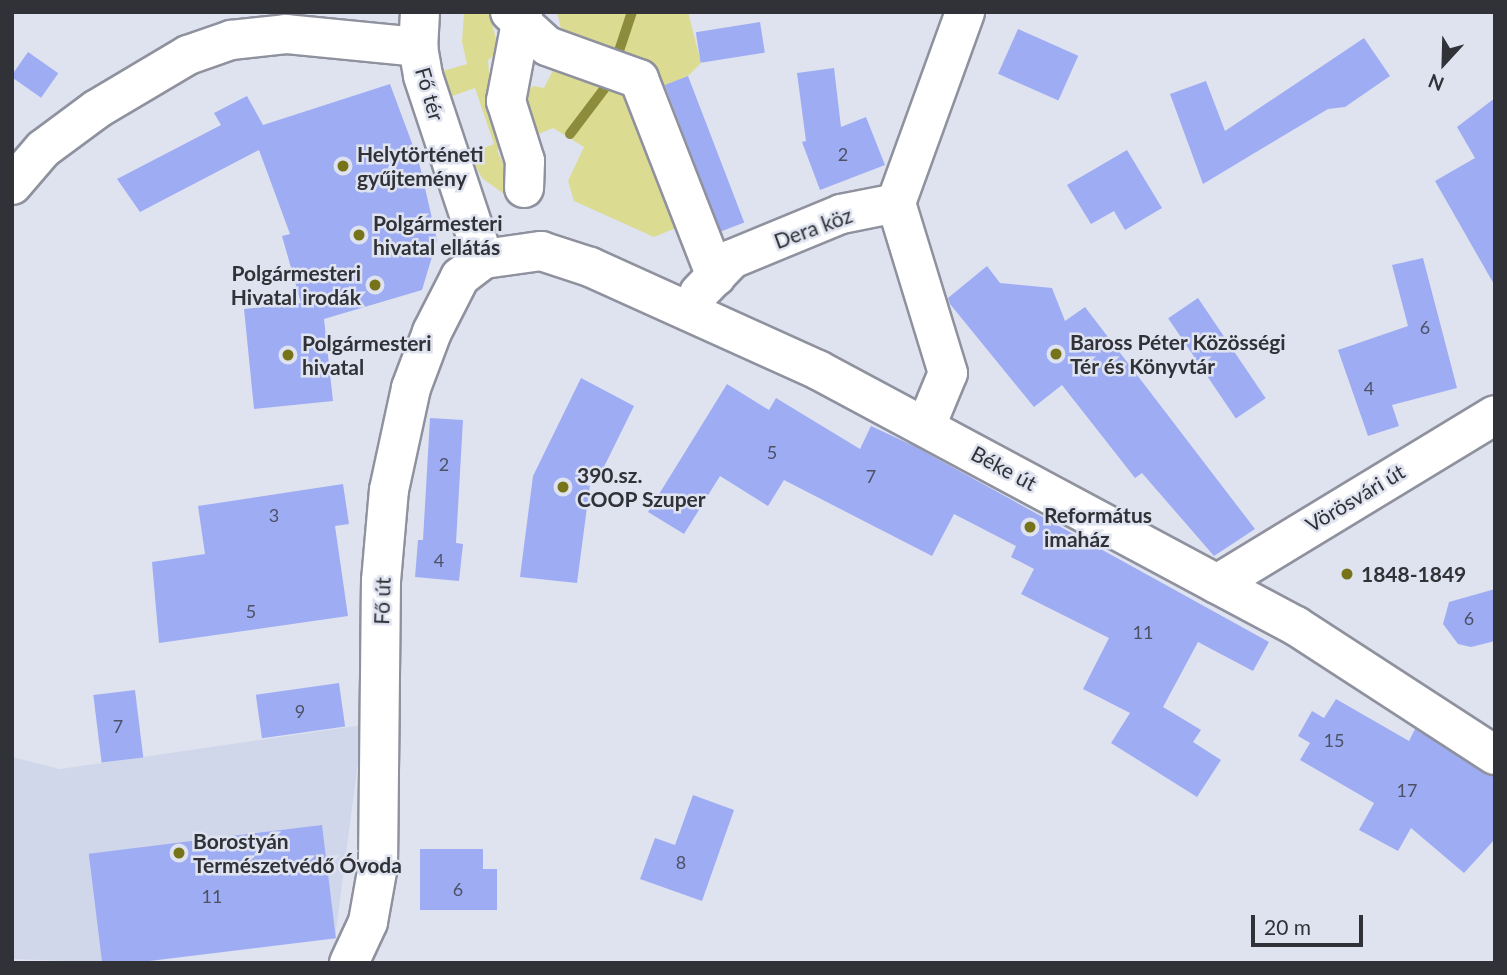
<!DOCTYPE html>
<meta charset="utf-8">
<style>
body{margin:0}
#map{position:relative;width:1507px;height:975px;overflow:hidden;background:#dfe3f0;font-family:Lato,sans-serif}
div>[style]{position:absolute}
.built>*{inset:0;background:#d1d7ea}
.green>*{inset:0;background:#dbdb92}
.stream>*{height:10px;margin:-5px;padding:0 5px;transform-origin:5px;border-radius:5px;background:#8d8b3c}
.building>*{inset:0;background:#9eadf3;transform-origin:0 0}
.roads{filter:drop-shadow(2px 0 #8f929e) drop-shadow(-2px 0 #8f929e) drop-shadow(0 2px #8f929e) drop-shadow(0 -2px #8f929e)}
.minor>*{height:38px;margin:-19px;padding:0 19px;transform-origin:19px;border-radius:19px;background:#fff}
.major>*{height:38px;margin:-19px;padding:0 19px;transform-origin:19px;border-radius:19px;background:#fff}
.dots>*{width:19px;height:19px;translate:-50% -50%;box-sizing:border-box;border:4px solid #dfe3f0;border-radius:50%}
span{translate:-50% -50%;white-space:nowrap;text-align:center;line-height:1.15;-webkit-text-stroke:5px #dfe3f0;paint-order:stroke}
.number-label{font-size:18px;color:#4c5166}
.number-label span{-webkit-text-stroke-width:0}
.street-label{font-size:21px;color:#303237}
.poi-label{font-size:21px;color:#303237;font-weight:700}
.left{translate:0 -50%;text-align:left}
.right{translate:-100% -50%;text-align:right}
.frame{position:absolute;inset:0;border:14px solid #303237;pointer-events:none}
.north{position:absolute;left:1409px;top:28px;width:70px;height:70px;-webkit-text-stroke:5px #dfe3f0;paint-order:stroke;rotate:202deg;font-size:19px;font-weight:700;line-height:28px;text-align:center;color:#303237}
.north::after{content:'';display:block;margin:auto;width:24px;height:32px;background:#303237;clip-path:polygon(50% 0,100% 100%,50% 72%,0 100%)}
.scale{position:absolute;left:1251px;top:915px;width:112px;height:32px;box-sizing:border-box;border:4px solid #303237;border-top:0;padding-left:9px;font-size:21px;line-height:24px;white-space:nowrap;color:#303237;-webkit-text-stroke:5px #dfe3f0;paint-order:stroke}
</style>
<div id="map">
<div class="built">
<div style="clip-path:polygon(363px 725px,335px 938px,125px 963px,12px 959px,12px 757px,60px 769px)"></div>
</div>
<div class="green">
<div style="clip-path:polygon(464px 12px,489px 12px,499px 51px,488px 60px,491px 98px,508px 146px,497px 150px,510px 180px,504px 194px,482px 178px,469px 154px,494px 144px,475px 88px,452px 96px,443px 71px,467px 64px,462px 42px)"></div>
<div style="clip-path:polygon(557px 12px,688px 12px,701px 63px,688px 76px,653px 90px,565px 45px)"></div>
<div style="clip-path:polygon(558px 60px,626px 79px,688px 223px,654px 237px,574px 201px,568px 181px,584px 147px,553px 128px,529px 138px,516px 103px,533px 86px,544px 88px)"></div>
</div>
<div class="stream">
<div style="left:570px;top:134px;width:63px;rotate:-52.8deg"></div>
<div style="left:608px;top:84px;width:76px;rotate:-71.6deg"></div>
</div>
<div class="building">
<div style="left:760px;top:22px;width:31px;height:65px;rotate:81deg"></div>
<div style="left:1018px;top:29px;width:66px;height:49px;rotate:24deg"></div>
<div style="clip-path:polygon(1364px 38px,1390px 76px,1345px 107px,1328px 109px,1203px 184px,1170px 94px,1206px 81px,1225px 131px)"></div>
<div style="left:28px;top:52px;width:37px;height:30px;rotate:35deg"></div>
<div style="clip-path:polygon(834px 68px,841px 127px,866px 117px,885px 165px,820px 190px,802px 142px,806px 141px,797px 73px)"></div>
<div style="left:688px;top:76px;width:157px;height:25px;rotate:69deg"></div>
<div style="clip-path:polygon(390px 84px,419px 162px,437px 240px,422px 290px,324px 319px,333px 401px,254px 409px,244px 309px,301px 303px,282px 236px,290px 234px,259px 150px,140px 212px,117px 179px,221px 125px,214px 113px,247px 96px,263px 125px)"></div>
<div style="clip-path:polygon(1495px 98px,1495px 286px,1435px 181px,1475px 158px,1457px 127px)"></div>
<div style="clip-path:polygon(1127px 150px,1162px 208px,1125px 230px,1114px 211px,1091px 224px,1067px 185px)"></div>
<div style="clip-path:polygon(1423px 258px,1457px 388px,1392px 405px,1399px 426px,1368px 436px,1338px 350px,1408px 326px,1392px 265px)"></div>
<div style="clip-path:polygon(987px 266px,1000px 283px,1052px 288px,1065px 321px,1085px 307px,1255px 529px,1214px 556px,1142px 473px,1135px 478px,1062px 385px,1034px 407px,950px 304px,948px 298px)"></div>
<div style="left:1198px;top:298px;width:121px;height:36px;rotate:56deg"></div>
<div style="clip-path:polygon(581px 378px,634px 406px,597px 481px,591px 477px,577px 583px,520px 577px,533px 476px)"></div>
<div style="clip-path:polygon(727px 384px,769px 410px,776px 398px,860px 449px,871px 426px,916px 447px,1269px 642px,1253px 671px,1198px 642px,1163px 707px,1201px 730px,1193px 742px,1221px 760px,1197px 797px,1111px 743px,1130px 713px,1083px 689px,1109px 638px,1021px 594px,1034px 569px,1011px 557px,1016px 546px,954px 514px,932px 556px,784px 480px,768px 506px,720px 476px,684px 534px,648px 512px)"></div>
<div style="clip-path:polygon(430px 418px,463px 420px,456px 543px,463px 544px,459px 581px,415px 577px,418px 540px,423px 540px)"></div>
<div style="clip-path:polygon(343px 484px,349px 524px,335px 526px,348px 616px,159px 643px,152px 562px,205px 554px,198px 506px)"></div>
<div style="clip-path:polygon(1495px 589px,1495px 641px,1471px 647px,1458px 644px,1443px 624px,1449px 602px)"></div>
<div style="left:339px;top:683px;width:44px;height:84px;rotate:82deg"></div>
<div style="left:135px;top:690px;width:68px;height:42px;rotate:83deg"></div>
<div style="clip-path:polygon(1336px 699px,1409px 741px,1415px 729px,1495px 777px,1495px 839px,1464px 873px,1411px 828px,1398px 851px,1359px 830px,1374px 803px,1300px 760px,1310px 743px,1298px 736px,1312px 711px,1324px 718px)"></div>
<div style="clip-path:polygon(693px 795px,734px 810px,702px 901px,640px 879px,655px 838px,675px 845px)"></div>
<div style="left:322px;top:825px;width:114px;height:235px;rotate:83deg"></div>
<div style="clip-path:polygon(420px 849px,483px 849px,483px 869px,497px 869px,497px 910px,420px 910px)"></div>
</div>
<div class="roads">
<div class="minor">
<div style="left:420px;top:12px;width:35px;rotate:93deg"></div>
<div style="left:418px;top:47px;width:29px;rotate:80deg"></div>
<div style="left:423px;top:76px;width:193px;rotate:71.6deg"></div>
<div style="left:510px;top:12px;width:50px;rotate:42.6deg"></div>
<div style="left:547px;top:46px;width:98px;rotate:19.7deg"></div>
<div style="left:639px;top:79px;width:212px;rotate:68.7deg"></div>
<div style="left:523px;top:12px;width:91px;rotate:100.8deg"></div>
<div style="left:506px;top:101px;width:63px;rotate:72.4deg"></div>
<div style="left:525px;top:161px;width:27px;rotate:92deg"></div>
<div style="left:12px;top:185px;width:48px;rotate:-49.3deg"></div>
<div style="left:43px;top:149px;width:67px;rotate:-36.5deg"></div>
<div style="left:97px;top:109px;width:106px;rotate:-30.7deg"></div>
<div style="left:188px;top:55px;width:46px;rotate:-19.2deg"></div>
<div style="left:231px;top:40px;width:55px;rotate:-6.2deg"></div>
<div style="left:286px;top:34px;width:133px;rotate:5.6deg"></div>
<div style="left:699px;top:293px;width:47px;rotate:-45.9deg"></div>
<div style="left:732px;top:259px;width:118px;rotate:-22.4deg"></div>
<div style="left:841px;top:214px;width:56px;rotate:-11.3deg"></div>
<div style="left:926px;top:426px;width:57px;rotate:-67.5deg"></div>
<div style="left:948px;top:373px;width:178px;rotate:-107deg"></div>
<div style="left:896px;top:203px;width:203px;rotate:-70.1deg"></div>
<div style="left:1217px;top:584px;width:89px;rotate:28deg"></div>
<div style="left:1296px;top:626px;width:237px;rotate:33deg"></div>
</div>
<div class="major">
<div style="left:349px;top:963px;width:45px;rotate:-65.1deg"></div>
<div style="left:368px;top:922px;width:57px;rotate:-79.9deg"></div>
<div style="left:378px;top:866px;width:285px;rotate:-89.4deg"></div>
<div style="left:381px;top:581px;width:91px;rotate:-85deg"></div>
<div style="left:389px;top:490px;width:104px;rotate:-77.8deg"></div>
<div style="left:411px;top:388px;width:60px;rotate:-69.4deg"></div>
<div style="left:432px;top:332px;width:62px;rotate:-63deg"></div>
<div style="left:460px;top:277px;width:30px;rotate:-37deg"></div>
<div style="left:484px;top:259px;width:58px;rotate:-8deg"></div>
<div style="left:541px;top:251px;width:52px;rotate:18.1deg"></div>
<div style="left:590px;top:267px;width:250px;rotate:24.3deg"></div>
<div style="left:818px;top:370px;width:453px;rotate:28.2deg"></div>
<div style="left:1217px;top:584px;width:325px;rotate:-31.3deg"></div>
</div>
</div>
<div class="dots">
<div style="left:343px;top:166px;background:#767318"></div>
<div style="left:359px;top:235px;background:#767318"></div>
<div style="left:375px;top:285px;background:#767318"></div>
<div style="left:1056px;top:354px;background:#767318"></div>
<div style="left:288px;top:355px;background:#767318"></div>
<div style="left:563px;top:487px;background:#767318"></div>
<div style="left:1030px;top:527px;background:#767318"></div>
<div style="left:1347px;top:574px;background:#767318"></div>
<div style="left:179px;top:853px;background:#767318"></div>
</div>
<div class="number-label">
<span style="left:843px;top:154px">2</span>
<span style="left:1425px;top:327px">6</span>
<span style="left:1369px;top:388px">4</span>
<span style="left:772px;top:452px">5</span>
<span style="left:444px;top:464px">2</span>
<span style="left:871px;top:476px">7</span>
<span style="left:274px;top:515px">3</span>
<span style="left:439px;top:560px">4</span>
<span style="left:251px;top:611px">5</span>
<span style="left:1469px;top:618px">6</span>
<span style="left:1143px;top:632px">11</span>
<span style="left:300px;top:711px">9</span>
<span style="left:118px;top:726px">7</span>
<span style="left:1334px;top:740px">15</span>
<span style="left:1407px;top:790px">17</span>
<span style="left:681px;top:862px">8</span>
<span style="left:458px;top:889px">6</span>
<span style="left:212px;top:896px">11</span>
</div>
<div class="street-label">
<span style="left:430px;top:94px;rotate:74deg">Fő tér</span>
<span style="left:813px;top:228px;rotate:-20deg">Dera köz</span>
<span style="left:1004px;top:468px;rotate:28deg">Béke út</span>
<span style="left:1355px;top:498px;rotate:-31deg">Vörösvári út</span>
<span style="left:382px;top:601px;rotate:-88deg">Fő út</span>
</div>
<div class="poi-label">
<span class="left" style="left:357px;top:166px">Helytörténeti<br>gyűjtemény</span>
<span class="left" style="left:373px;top:235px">Polgármesteri<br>hivatal ellátás</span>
<span class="right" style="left:361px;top:285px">Polgármesteri<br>Hivatal irodák</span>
<span class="left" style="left:1070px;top:354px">Baross Péter Közösségi<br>Tér és Könyvtár</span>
<span class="left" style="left:302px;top:355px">Polgármesteri<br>hivatal</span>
<span class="left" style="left:577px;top:487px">390.sz.<br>COOP Szuper</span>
<span class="left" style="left:1044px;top:527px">Református<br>imaház</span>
<span class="left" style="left:1361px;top:574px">1848-1849</span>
<span class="left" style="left:193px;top:853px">Borostyán<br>Természetvédő Óvoda</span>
</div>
<div class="frame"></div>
<div class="north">N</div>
<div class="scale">20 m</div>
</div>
